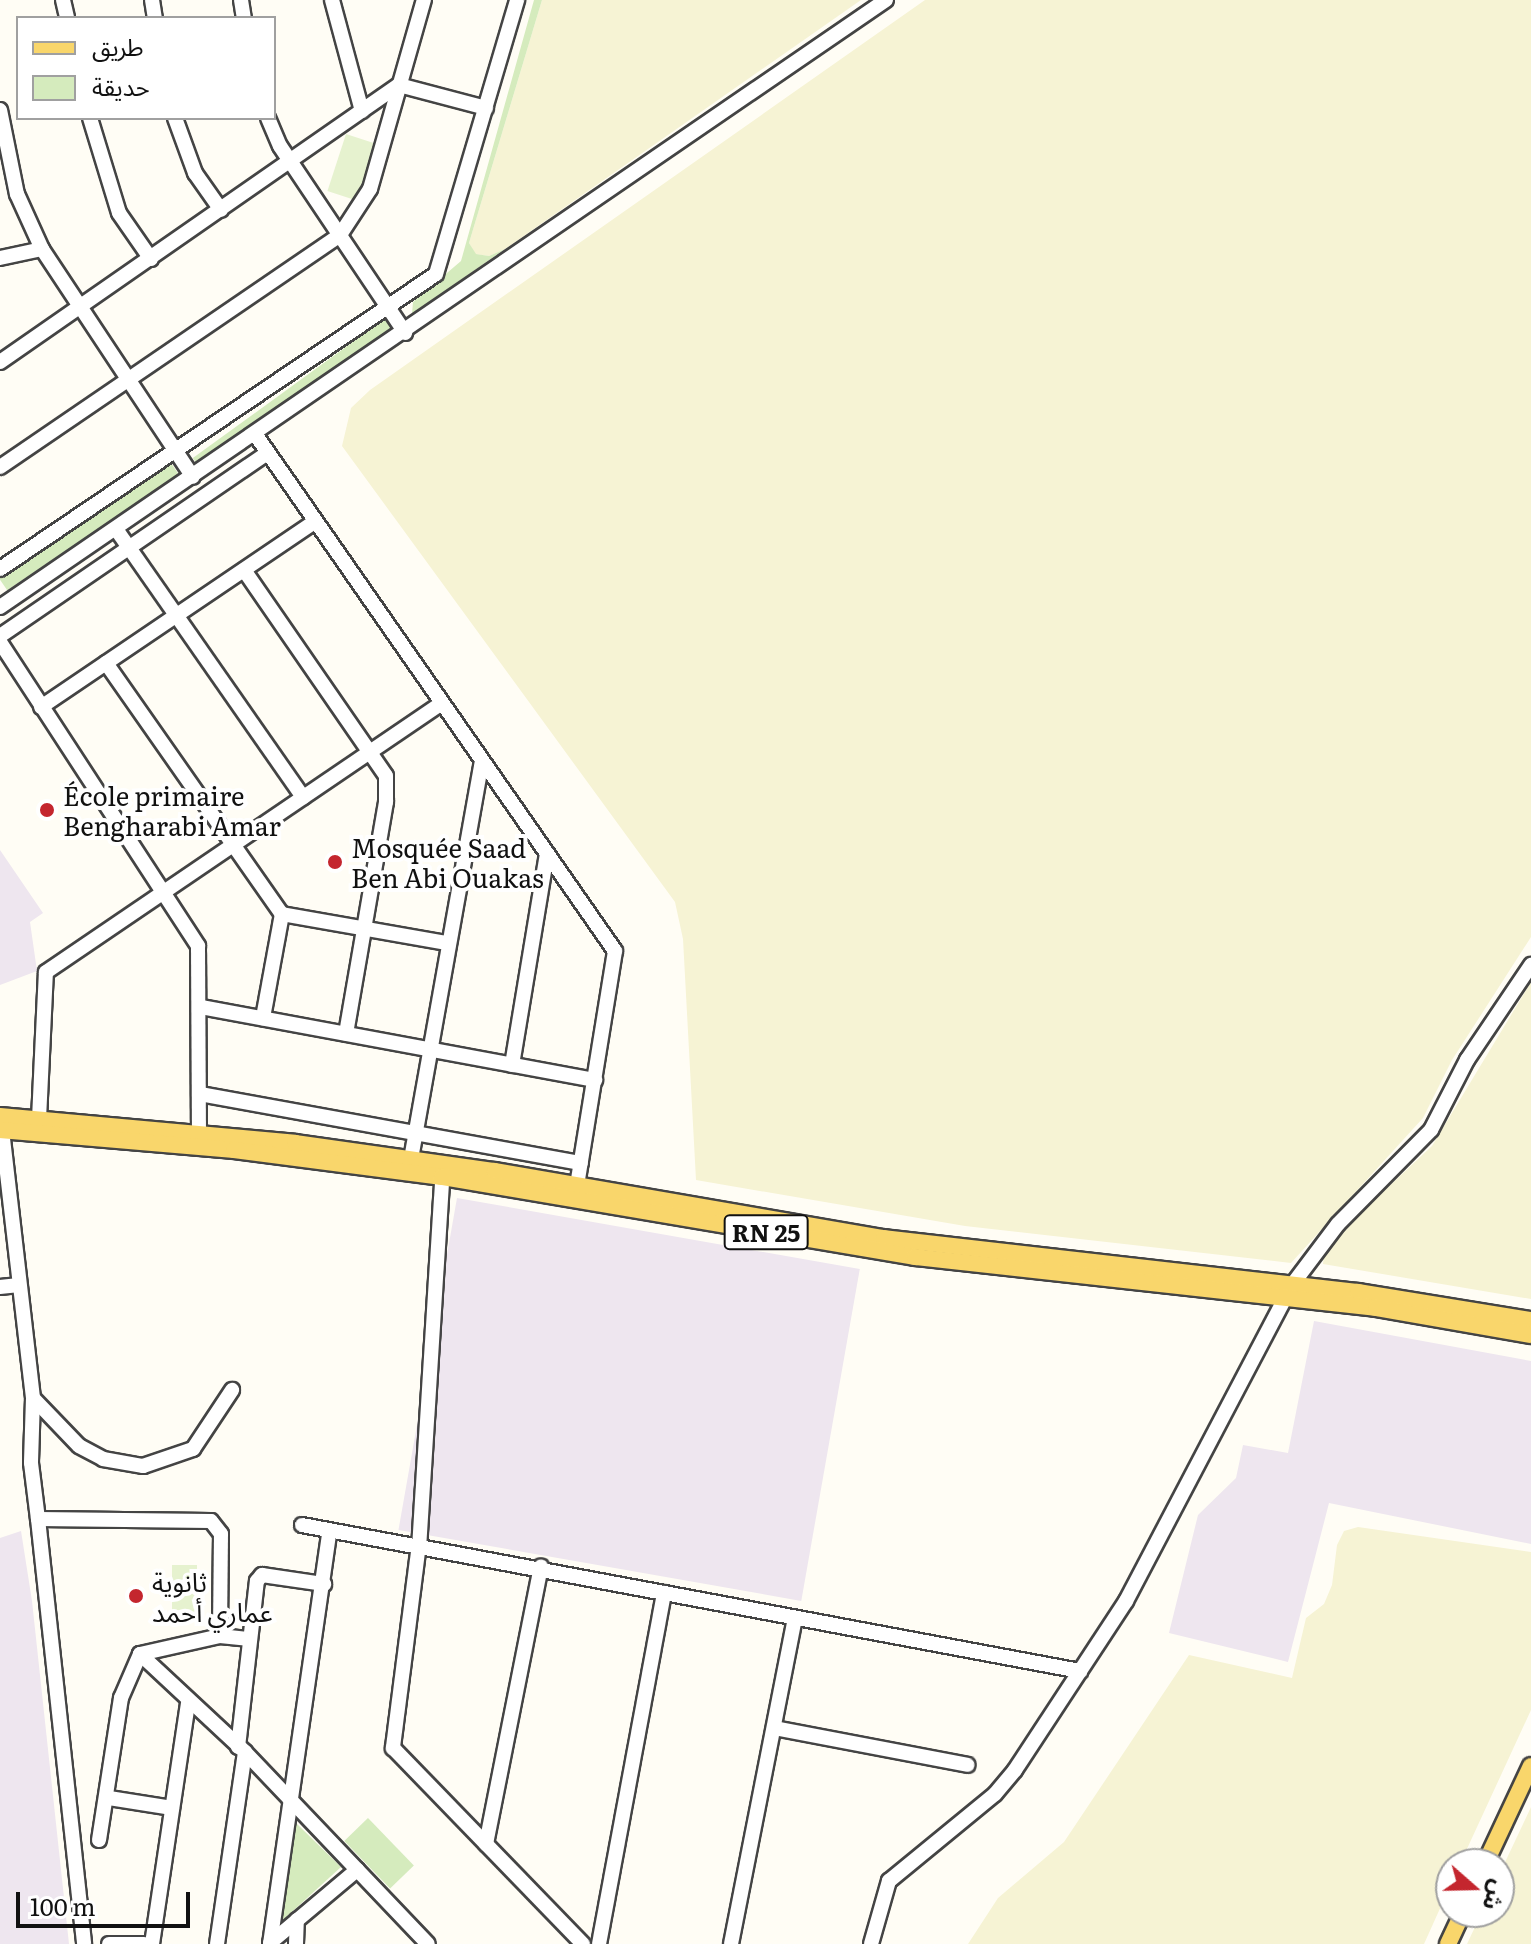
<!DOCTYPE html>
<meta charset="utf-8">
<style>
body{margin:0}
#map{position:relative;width:1531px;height:1944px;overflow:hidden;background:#fffdf5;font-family:Literata,"Noto Sans Arabic",serif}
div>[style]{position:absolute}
.industrial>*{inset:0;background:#eee6ef;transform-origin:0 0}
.farmland>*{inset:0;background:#f6f3d4}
.green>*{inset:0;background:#d5ebbd;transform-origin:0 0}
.pitch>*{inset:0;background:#e6f2cf;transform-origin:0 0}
.roads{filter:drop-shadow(2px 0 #444) drop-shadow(-2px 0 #444) drop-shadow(0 2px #444) drop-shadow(0 -2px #444)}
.minor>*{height:14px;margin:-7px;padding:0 7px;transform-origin:7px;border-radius:7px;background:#fff}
.major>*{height:16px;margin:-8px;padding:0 8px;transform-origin:8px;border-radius:8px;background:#f9d66b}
.dots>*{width:22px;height:22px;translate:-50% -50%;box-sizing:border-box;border:4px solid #fff;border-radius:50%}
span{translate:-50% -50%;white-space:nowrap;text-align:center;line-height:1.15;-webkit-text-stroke:8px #fff;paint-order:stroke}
.shield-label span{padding:2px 6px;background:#fff;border:2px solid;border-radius:6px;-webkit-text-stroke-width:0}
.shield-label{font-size:24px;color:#111;font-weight:700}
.poi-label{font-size:26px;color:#111}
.left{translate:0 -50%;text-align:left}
.legend{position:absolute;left:16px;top:16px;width:260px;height:104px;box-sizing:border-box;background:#fff;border:2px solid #a0a0a0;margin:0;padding:10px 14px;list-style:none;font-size:24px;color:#111}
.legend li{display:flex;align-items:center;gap:16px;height:40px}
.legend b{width:40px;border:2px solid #a0a0a0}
.north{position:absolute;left:1435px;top:1848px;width:80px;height:80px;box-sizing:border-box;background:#fff;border:2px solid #a0a0a0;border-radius:50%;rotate:110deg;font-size:22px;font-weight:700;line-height:32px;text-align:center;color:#111}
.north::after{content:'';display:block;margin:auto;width:28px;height:36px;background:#c4262e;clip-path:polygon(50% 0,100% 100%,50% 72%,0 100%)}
.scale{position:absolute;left:16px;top:1892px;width:174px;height:36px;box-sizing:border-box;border:4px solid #111;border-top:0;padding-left:10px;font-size:24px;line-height:28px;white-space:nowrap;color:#111;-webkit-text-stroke:6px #fff;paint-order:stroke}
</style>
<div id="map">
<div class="industrial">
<div style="clip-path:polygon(0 850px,43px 913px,30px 922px,37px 971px,0 985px)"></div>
<div style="left:457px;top:1198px;width:409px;height:337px;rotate:10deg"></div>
<div style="clip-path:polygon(1314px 1321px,1531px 1361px,1531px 1544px,1329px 1503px,1288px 1662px,1169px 1633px,1198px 1515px,1236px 1478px,1243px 1445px,1288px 1453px)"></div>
<div style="clip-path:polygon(21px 1531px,32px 1601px,69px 1944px,0 1944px,0 1538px)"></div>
</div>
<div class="farmland">
<div style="clip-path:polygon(542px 0,861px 0,505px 249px,489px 256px,475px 254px,469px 243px)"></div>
<div style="clip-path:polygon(925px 0,1531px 0,1531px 937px,1452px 1060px,1423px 1118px,1291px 1263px,965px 1226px,696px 1180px,683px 939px,675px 902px,342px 446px,351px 408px,370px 390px)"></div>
<div style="clip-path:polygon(1531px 982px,1531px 1299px,1323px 1264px,1324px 1253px,1353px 1220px,1432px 1146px)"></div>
<div style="clip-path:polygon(1358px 1527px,1531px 1552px,1531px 1710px,1460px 1864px,1451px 1864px,1451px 1884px,1424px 1944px,968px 1944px,998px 1898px,1064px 1842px,1189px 1655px,1292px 1678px,1306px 1618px,1324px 1604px,1332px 1585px,1337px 1545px,1344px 1531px)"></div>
<div style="clip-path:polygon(1531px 1807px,1531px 1944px,1467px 1944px,1482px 1912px,1499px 1912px,1499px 1875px)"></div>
</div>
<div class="green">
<div style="clip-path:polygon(534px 0,542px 0,469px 243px,476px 254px,489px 256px,505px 249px,412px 314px,413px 302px,461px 261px)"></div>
<div style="left:387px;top:317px;width:14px;height:240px;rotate:54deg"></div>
<div style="left:171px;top:463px;width:14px;height:207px;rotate:56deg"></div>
<div style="left:368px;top:1818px;width:66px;height:33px;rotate:46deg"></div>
<div style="clip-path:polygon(295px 1822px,341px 1867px,283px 1920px,281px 1918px)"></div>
</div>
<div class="pitch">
<div style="left:346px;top:134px;width:33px;height:60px;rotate:18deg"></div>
<div style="left:172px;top:1565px;width:25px;height:52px"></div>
</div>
<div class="roads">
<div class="minor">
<div style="left:63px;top:0;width:18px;rotate:77deg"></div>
<div style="left:152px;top:0;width:18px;rotate:81deg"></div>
<div style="left:241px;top:0;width:18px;rotate:81deg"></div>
<div style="left:332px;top:0;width:115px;rotate:74.9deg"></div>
<div style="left:0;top:110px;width:86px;rotate:78.6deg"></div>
<div style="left:17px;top:194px;width:60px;rotate:65.6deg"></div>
<div style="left:42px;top:249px;width:273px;rotate:56.5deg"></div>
<div style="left:90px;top:118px;width:99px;rotate:73deg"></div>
<div style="left:119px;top:213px;width:56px;rotate:55.2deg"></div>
<div style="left:175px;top:118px;width:59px;rotate:70deg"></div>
<div style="left:195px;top:173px;width:45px;rotate:54.9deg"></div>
<div style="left:268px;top:118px;width:30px;rotate:67deg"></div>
<div style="left:280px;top:146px;width:225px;rotate:56.2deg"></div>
<div style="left:0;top:258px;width:43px;rotate:-12.1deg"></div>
<div style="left:0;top:362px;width:486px;rotate:-34.8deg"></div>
<div style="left:399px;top:85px;width:90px;rotate:14.8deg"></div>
<div style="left:255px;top:434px;width:630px;rotate:55.15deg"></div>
<div style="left:615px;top:951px;width:237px;rotate:99.2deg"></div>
<div style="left:0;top:467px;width:412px;rotate:-34.3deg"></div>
<div style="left:340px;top:235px;width:55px;rotate:-56.9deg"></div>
<div style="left:370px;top:189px;width:197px;rotate:-74.1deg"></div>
<div style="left:116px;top:529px;width:327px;rotate:55.1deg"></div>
<div style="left:0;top:569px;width:526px;rotate:-34.08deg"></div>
<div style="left:436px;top:274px;width:286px;rotate:-73.5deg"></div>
<div style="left:244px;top:570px;width:250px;rotate:55.4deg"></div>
<div style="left:386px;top:776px;width:26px;rotate:90deg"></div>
<div style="left:386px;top:802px;width:235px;rotate:99.8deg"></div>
<div style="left:0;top:607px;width:1074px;rotate:-34.42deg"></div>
<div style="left:0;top:636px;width:324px;rotate:-34.4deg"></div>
<div style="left:0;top:642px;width:363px;rotate:56.9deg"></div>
<div style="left:198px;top:946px;width:187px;rotate:89.7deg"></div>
<div style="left:106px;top:663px;width:307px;rotate:55deg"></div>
<div style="left:282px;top:914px;width:106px;rotate:100.4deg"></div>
<div style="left:41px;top:707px;width:328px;rotate:-34.1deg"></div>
<div style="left:282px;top:914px;width:168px;rotate:10deg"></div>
<div style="left:201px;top:1007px;width:401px;rotate:10.5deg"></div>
<div style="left:512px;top:1065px;width:214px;rotate:-80.6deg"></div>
<div style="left:200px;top:1094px;width:387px;rotate:10.3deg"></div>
<div style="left:39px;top:1119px;width:147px;rotate:-87.3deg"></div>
<div style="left:46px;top:972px;width:477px;rotate:-34.2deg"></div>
<div style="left:2px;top:1130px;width:270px;rotate:83.4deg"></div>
<div style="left:33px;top:1398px;width:65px;rotate:91.8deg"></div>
<div style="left:31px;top:1463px;width:56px;rotate:82.9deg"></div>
<div style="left:38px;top:1519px;width:173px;rotate:0.7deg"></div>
<div style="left:211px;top:1521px;width:16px;rotate:52deg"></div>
<div style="left:221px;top:1534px;width:102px;rotate:90.6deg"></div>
<div style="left:411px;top:1159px;width:403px;rotate:-79.9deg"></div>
<div style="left:443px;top:1167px;width:378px;rotate:93.6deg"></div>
<div style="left:419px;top:1544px;width:206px;rotate:97.3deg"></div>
<div style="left:393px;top:1748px;width:273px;rotate:45.9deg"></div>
<div style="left:0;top:1287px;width:19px;rotate:-6deg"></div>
<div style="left:33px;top:1398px;width:66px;rotate:46.2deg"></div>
<div style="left:79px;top:1446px;width:27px;rotate:28deg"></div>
<div style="left:103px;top:1459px;width:41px;rotate:9.9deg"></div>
<div style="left:143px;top:1466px;width:53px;rotate:-18.8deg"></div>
<div style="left:193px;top:1449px;width:71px;rotate:-56.5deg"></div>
<div style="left:38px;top:1519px;width:427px;rotate:83.8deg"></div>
<div style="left:302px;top:1525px;width:792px;rotate:10.63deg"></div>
<div style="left:140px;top:1654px;width:144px;rotate:43deg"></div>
<div style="left:245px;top:1752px;width:265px;rotate:46.4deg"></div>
<div style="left:774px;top:1728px;width:197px;rotate:10.8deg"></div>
<div style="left:238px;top:1747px;width:167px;rotate:-83.5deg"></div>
<div style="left:257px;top:1581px;width:8px;rotate:-50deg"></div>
<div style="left:262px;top:1575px;width:63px;rotate:8.3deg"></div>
<div style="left:109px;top:1798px;width:64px;rotate:9deg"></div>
<div style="left:99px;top:1840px;width:144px;rotate:-81.2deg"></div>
<div style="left:121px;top:1698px;width:48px;rotate:-66.6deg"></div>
<div style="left:140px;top:1654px;width:82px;rotate:-12.7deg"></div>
<div style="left:220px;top:1636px;width:30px;rotate:6deg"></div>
<div style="left:486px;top:1844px;width:283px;rotate:-78.8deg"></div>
<div style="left:270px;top:1943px;width:114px;rotate:-40deg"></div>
<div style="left:109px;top:1944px;width:35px"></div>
<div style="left:152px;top:1944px;width:245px;rotate:-81.5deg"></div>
<div style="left:217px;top:1944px;width:194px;rotate:-81.7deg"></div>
<div style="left:270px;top:1944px;width:418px;rotate:-81.8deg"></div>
<div style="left:296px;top:1944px;width:24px;rotate:-88deg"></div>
<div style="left:599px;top:1944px;width:357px;rotate:-79.5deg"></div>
<div style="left:731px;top:1944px;width:332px;rotate:-78.9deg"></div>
<div style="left:871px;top:1944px;width:66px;rotate:-74.1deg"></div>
<div style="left:889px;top:1881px;width:137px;rotate:-39.4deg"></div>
<div style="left:995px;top:1794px;width:31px;rotate:-50deg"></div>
<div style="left:1015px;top:1770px;width:202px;rotate:-56.7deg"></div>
<div style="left:1126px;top:1601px;width:357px;rotate:-62.3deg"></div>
<div style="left:1292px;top:1285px;width:76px;rotate:-53deg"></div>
<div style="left:1338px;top:1224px;width:132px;rotate:-45.3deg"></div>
<div style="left:1431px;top:1130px;width:79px;rotate:-62.8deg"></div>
<div style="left:1467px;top:1060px;width:115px;rotate:-56deg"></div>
</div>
<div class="major">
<div style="left:0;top:1116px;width:296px;rotate:5.2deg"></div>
<div style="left:295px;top:1143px;width:202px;rotate:8deg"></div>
<div style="left:495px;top:1171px;width:395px;rotate:9.8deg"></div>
<div style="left:884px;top:1238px;width:477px;rotate:6.5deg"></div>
<div style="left:1358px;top:1292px;width:175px;rotate:9.2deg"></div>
<div style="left:0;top:1130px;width:235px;rotate:4.9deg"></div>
<div style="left:234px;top:1150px;width:210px;rotate:7.4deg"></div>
<div style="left:442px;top:1177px;width:480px;rotate:9.6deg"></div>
<div style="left:915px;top:1257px;width:464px;rotate:6.3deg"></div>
<div style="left:1376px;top:1308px;width:157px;rotate:9.9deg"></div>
<div style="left:1485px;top:1864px;width:108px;rotate:-64.9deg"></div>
<div style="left:1448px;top:1944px;width:35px;rotate:-65deg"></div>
</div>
</div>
<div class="dots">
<div style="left:47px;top:810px;background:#c4262e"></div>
<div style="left:335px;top:862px;background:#c4262e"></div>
<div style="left:136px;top:1596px;background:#c4262e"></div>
</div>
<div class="shield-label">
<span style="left:766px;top:1232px">RN 25</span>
</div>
<div class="poi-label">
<span class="left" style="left:63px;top:810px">École primaire<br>Bengharabi Amar</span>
<span class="left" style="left:351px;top:862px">Mosquée Saad<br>Ben Abi Ouakas</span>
<span class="left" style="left:152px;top:1596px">ثانوية<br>عماري أحمد</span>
</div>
<ul class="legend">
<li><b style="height:10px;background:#f9d66b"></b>طريق</li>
<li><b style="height:22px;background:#d5ebbd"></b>حديقة</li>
</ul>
<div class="north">ش</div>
<div class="scale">100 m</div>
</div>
